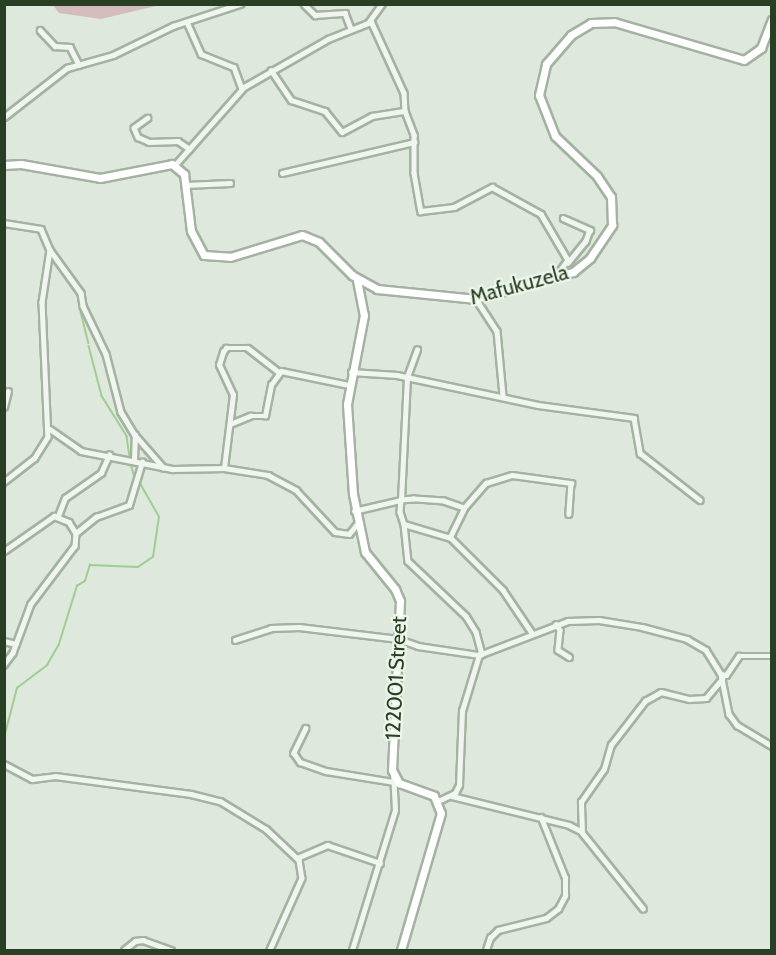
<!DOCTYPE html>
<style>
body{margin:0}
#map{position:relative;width:776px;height:955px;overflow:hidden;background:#dee8dc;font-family:Cabin,sans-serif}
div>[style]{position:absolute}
.green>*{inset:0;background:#d2bcbc}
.stream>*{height:1.5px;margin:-0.75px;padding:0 0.75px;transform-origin:0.75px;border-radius:0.75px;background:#a1cc93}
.roads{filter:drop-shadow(2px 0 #a4b2a1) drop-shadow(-2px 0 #a4b2a1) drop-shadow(0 2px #a4b2a1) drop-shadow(0 -2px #a4b2a1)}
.street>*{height:4.5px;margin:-2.25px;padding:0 2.25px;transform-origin:2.25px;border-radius:2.25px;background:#f0f6ef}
.secondary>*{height:7px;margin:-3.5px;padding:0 3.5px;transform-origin:3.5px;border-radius:3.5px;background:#fff}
span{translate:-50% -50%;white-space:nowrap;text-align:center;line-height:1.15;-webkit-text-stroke:4.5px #edf5eb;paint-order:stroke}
.street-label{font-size:21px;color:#283f24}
.frame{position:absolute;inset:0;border:6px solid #283f24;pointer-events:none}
</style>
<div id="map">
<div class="green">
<div style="clip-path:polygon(53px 5px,160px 5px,101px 19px,59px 13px)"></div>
</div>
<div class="stream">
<div style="left:81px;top:312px;width:32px;rotate:76deg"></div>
<div style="left:89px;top:346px;width:52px;rotate:75.4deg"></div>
<div style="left:102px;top:396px;width:47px;rotate:58deg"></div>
<div style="left:127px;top:436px;width:21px;rotate:82deg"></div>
<div style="left:130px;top:461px;width:17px;rotate:73deg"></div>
<div style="left:4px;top:738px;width:52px;rotate:-75.4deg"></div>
<div style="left:17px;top:688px;width:38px;rotate:-37deg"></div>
<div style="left:47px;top:665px;width:24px;rotate:-60deg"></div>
<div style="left:59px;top:644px;width:61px;rotate:-72.8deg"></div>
<div style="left:77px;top:586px;width:9px;rotate:-32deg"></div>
<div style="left:85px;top:581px;width:17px;rotate:-73deg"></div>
<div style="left:90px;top:565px;width:48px;rotate:2.4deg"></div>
<div style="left:138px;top:567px;width:18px;rotate:-34deg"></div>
<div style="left:153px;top:557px;width:40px;rotate:-81.5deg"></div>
<div style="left:159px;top:517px;width:40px;rotate:-119.7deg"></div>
</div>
<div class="roads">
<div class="street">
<div style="left:304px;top:4px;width:16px;rotate:45deg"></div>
<div style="left:315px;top:15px;width:30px;rotate:-4deg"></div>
<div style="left:345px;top:13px;width:17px;rotate:69deg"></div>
<div style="left:371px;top:21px;width:79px;rotate:65.4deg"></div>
<div style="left:404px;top:93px;width:18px;rotate:87deg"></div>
<div style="left:405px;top:111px;width:26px;rotate:69deg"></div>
<div style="left:414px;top:135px;width:38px;rotate:90deg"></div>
<div style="left:414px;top:173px;width:39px;rotate:80deg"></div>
<div style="left:421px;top:211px;width:33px;rotate:-7deg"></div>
<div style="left:454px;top:207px;width:43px;rotate:-27.8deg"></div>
<div style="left:492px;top:187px;width:56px;rotate:28.9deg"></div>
<div style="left:541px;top:214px;width:53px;rotate:59.6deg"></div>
<div style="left:568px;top:260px;width:19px;rotate:126deg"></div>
<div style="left:187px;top:22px;width:35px;rotate:66deg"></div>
<div style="left:201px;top:54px;width:35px;rotate:22deg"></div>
<div style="left:234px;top:67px;width:23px;rotate:70deg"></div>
<div style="left:40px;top:30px;width:22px;rotate:47deg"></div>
<div style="left:55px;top:46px;width:15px;rotate:4deg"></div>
<div style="left:70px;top:47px;width:20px;rotate:63deg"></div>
<div style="left:271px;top:70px;width:36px;rotate:56deg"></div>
<div style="left:291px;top:100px;width:36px;rotate:18deg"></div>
<div style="left:325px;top:111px;width:27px;rotate:51deg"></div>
<div style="left:342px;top:132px;width:34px;rotate:-28deg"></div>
<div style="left:372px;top:116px;width:33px;rotate:-9deg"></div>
<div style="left:4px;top:117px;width:80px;rotate:-37.9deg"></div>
<div style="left:67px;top:68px;width:48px;rotate:-15.8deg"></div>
<div style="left:113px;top:55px;width:67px;rotate:-25.8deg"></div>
<div style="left:173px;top:26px;width:71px;rotate:-18.2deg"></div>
<div style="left:148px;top:118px;width:17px;rotate:144deg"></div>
<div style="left:134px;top:128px;width:10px;rotate:66deg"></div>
<div style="left:138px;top:137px;width:12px;rotate:24deg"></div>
<div style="left:149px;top:142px;width:29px;rotate:-2deg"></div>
<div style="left:178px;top:141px;width:14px;rotate:34deg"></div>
<div style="left:175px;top:165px;width:104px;rotate:-48.5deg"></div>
<div style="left:244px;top:87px;width:97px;rotate:-29.7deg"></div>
<div style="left:328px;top:39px;width:43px;rotate:-21.8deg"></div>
<div style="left:368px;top:23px;width:24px;rotate:-54deg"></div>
<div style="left:282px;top:173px;width:136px;rotate:-13.2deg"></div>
<div style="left:185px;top:185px;width:45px;rotate:-2.5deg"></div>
<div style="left:563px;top:218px;width:30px;rotate:24deg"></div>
<div style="left:590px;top:230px;width:12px;rotate:110deg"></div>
<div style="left:586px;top:241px;width:28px;rotate:129deg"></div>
<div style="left:4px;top:223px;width:37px;rotate:9deg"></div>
<div style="left:41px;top:229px;width:23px;rotate:67deg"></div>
<div style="left:50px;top:250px;width:53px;rotate:98.7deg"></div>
<div style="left:42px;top:302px;width:135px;rotate:87.5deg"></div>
<div style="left:48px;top:437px;width:25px;rotate:122deg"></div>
<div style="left:35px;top:458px;width:39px;rotate:142deg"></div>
<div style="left:50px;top:250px;width:53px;rotate:54.2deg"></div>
<div style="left:81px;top:293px;width:13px;rotate:81deg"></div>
<div style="left:83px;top:306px;width:53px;rotate:64.4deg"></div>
<div style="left:106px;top:354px;width:60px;rotate:75.5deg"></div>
<div style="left:121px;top:412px;width:27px;rotate:59deg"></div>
<div style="left:135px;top:435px;width:43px;rotate:48.8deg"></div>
<div style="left:476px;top:299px;width:38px;rotate:57deg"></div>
<div style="left:497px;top:331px;width:65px;rotate:84.7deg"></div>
<div style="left:351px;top:372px;width:46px;rotate:3.7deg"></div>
<div style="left:397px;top:375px;width:144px;rotate:12deg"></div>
<div style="left:538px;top:405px;width:97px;rotate:7.7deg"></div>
<div style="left:634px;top:418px;width:36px;rotate:80deg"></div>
<div style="left:640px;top:453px;width:76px;rotate:38.1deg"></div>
<div style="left:4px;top:407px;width:16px;rotate:-76deg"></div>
<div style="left:230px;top:424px;width:22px;rotate:-22deg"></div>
<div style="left:250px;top:416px;width:15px"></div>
<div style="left:265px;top:416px;width:32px;rotate:-79deg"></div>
<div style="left:271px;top:385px;width:17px;rotate:-54deg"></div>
<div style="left:281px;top:371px;width:69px;rotate:11.6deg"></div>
<div style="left:50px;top:429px;width:38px;rotate:35deg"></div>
<div style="left:81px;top:451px;width:94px;rotate:11.1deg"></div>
<div style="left:173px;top:469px;width:51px;rotate:-1.1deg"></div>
<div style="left:224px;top:468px;width:45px;rotate:9deg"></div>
<div style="left:268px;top:475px;width:32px;rotate:28deg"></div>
<div style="left:296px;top:490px;width:57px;rotate:47.1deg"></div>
<div style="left:335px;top:532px;width:14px;rotate:8deg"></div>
<div style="left:349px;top:534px;width:14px;rotate:-51deg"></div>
<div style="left:134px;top:460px;width:25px;rotate:-88deg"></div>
<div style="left:224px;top:468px;width:74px;rotate:-83deg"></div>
<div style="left:233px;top:395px;width:33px;rotate:-115deg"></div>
<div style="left:219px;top:365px;width:14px;rotate:-73deg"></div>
<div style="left:223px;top:352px;width:5px;rotate:-53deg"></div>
<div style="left:226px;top:348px;width:22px"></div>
<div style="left:248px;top:348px;width:39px;rotate:38deg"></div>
<div style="left:464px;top:508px;width:21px;rotate:-161deg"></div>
<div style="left:444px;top:501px;width:30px;rotate:-176deg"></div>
<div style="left:414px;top:499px;width:13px;rotate:176deg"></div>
<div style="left:401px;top:500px;width:12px;rotate:95deg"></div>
<div style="left:400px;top:512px;width:13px;rotate:72deg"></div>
<div style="left:404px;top:524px;width:49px;rotate:16.6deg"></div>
<div style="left:451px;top:538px;width:74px;rotate:45deg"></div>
<div style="left:503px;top:590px;width:52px;rotate:56deg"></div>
<div style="left:354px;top:511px;width:48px;rotate:-13.2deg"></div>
<div style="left:401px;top:500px;width:123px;rotate:-87.2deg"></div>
<div style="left:407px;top:377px;width:29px;rotate:-70deg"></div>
<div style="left:58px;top:516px;width:19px;rotate:-69deg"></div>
<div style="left:65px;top:498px;width:44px;rotate:-34.8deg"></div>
<div style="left:101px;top:473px;width:20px;rotate:-66deg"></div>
<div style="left:404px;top:524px;width:37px;rotate:84deg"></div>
<div style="left:408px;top:561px;width:80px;rotate:43.5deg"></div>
<div style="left:466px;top:616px;width:19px;rotate:58deg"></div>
<div style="left:476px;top:632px;width:23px;rotate:75deg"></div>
<div style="left:76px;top:533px;width:26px;rotate:-39deg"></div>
<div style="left:96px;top:517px;width:35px;rotate:-20deg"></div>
<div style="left:129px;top:505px;width:45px;rotate:-73.2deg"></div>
<div style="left:450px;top:537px;width:32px;rotate:-64deg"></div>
<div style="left:464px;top:508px;width:33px;rotate:-49deg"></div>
<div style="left:486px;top:483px;width:27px;rotate:-17deg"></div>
<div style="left:512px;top:475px;width:60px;rotate:7.7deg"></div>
<div style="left:571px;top:483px;width:31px;rotate:94deg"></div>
<div style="left:4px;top:551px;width:61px;rotate:-35deg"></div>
<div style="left:54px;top:516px;width:16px;rotate:22deg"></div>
<div style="left:69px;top:522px;width:13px;rotate:58deg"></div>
<div style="left:76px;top:533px;width:13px;rotate:94deg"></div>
<div style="left:75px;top:546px;width:73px;rotate:127.2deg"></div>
<div style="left:31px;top:604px;width:52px;rotate:110.2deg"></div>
<div style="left:13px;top:653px;width:15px;rotate:127deg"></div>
<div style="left:556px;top:624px;width:7px;rotate:56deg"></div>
<div style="left:560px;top:630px;width:20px;rotate:96deg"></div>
<div style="left:558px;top:650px;width:13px;rotate:32deg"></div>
<div style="left:235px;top:640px;width:38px;rotate:-18deg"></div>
<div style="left:271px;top:628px;width:28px;rotate:-2deg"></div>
<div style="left:299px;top:627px;width:100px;rotate:6.9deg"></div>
<div style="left:398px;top:639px;width:21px;rotate:19deg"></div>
<div style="left:418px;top:646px;width:62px;rotate:8.4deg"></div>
<div style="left:479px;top:655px;width:95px;rotate:-20.9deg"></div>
<div style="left:568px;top:621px;width:31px;rotate:-2deg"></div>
<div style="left:599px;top:620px;width:44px;rotate:9.2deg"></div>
<div style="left:642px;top:627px;width:47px;rotate:14.9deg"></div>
<div style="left:687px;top:639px;width:22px;rotate:30deg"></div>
<div style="left:706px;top:650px;width:28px;rotate:58deg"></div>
<div style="left:721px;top:674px;width:41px;rotate:78.7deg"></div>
<div style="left:729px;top:714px;width:14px;rotate:54deg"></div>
<div style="left:737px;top:725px;width:41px;rotate:31deg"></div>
<div style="left:4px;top:641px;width:12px;rotate:14deg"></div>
<div style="left:721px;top:674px;width:5px;rotate:11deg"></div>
<div style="left:726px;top:675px;width:23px;rotate:-56deg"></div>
<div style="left:739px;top:656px;width:33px"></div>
<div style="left:306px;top:728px;width:28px;rotate:116deg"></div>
<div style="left:294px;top:753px;width:11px;rotate:56deg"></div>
<div style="left:300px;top:762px;width:28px;rotate:19deg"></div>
<div style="left:326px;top:771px;width:69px;rotate:9.2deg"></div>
<div style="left:4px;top:764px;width:32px;rotate:28deg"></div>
<div style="left:32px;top:779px;width:23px;rotate:-7deg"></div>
<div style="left:55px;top:776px;width:137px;rotate:7.5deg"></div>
<div style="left:191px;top:794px;width:30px;rotate:14deg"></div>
<div style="left:220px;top:801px;width:54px;rotate:31.3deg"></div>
<div style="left:266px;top:829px;width:45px;rotate:43.2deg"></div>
<div style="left:299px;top:860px;width:18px;rotate:81deg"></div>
<div style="left:302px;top:878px;width:79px;rotate:114deg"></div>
<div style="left:452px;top:796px;width:121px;rotate:13.9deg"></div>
<div style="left:569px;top:825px;width:13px;rotate:27deg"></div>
<div style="left:438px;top:801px;width:19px;rotate:-25deg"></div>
<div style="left:455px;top:793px;width:9px;rotate:-63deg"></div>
<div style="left:459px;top:785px;width:74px;rotate:-87.7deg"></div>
<div style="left:462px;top:711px;width:59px;rotate:-73.1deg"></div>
<div style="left:297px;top:858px;width:33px;rotate:-23deg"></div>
<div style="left:327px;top:845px;width:56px;rotate:18.8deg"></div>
<div style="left:643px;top:909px;width:97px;rotate:-128.8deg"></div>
<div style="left:582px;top:833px;width:31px;rotate:-92deg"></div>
<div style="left:581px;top:802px;width:40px;rotate:-55.1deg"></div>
<div style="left:604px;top:769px;width:25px;rotate:-74deg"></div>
<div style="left:611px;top:745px;width:56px;rotate:-52.3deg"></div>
<div style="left:645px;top:701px;width:18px;rotate:-29deg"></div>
<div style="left:661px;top:692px;width:29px;rotate:14deg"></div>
<div style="left:689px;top:699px;width:17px;rotate:-3deg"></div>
<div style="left:706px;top:698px;width:25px;rotate:-50deg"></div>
<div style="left:124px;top:950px;width:14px;rotate:-39deg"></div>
<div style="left:135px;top:941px;width:8px;rotate:-7deg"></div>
<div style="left:143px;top:940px;width:30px;rotate:20deg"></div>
<div style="left:352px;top:950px;width:146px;rotate:-72.9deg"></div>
<div style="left:395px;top:810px;width:35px;rotate:-93deg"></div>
<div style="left:486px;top:950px;width:13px;rotate:-72deg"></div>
<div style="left:490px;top:938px;width:11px;rotate:-45deg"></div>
<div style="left:498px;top:930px;width:49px;rotate:-14deg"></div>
<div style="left:546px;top:918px;width:15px;rotate:-37deg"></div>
<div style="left:558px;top:909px;width:15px;rotate:-62deg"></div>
<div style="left:565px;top:896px;width:18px;rotate:-90deg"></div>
<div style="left:565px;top:878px;width:65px;rotate:-111.8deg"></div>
</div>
<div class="secondary">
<div style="left:4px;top:165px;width:17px;rotate:-3deg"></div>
<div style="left:21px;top:164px;width:80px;rotate:10deg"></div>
<div style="left:100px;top:178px;width:73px;rotate:-11deg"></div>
<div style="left:172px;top:164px;width:16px;rotate:40deg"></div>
<div style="left:184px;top:174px;width:57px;rotate:83deg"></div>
<div style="left:191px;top:231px;width:27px;rotate:62deg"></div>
<div style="left:204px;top:255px;width:26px;rotate:4deg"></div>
<div style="left:230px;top:257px;width:75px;rotate:-17deg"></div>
<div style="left:302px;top:235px;width:18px;rotate:22deg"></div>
<div style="left:319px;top:242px;width:47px;rotate:45deg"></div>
<div style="left:352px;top:275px;width:29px;rotate:29deg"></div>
<div style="left:377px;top:289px;width:100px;rotate:5.8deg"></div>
<div style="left:476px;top:299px;width:101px;rotate:-15.6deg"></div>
<div style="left:573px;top:272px;width:22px;rotate:-39deg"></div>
<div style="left:590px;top:258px;width:40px;rotate:-56deg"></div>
<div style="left:612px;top:225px;width:28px;rotate:-92deg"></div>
<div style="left:611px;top:197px;width:25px;rotate:-124deg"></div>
<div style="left:597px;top:176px;width:58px;rotate:-136.4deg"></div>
<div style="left:555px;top:136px;width:44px;rotate:-111.3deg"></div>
<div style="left:539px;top:95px;width:32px;rotate:-77deg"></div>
<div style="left:546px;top:64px;width:38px;rotate:-49deg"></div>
<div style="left:571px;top:35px;width:23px;rotate:-31deg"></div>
<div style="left:591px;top:23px;width:23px;rotate:-2deg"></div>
<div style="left:614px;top:22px;width:135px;rotate:16.3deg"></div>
<div style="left:744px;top:60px;width:21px;rotate:-35deg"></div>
<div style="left:761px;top:48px;width:30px;rotate:-69deg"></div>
<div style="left:357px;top:280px;width:36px;rotate:79deg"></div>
<div style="left:364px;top:315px;width:91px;rotate:100.8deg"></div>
<div style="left:347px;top:404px;width:90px;rotate:86.2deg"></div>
<div style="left:353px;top:494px;width:59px;rotate:78.3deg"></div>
<div style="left:365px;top:552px;width:48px;rotate:51deg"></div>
<div style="left:395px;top:589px;width:13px;rotate:67deg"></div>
<div style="left:400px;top:601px;width:169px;rotate:92.7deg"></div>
<div style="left:392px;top:770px;width:15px;rotate:62deg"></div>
<div style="left:399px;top:783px;width:37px;rotate:20deg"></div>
<div style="left:434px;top:796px;width:18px;rotate:68deg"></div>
<div style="left:441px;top:813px;width:143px;rotate:106.3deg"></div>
</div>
</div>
<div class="street-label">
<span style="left:519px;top:285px;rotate:-15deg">Mafukuzela</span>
<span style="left:396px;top:678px;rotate:-87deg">122001 Street</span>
</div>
<div class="frame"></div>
</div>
